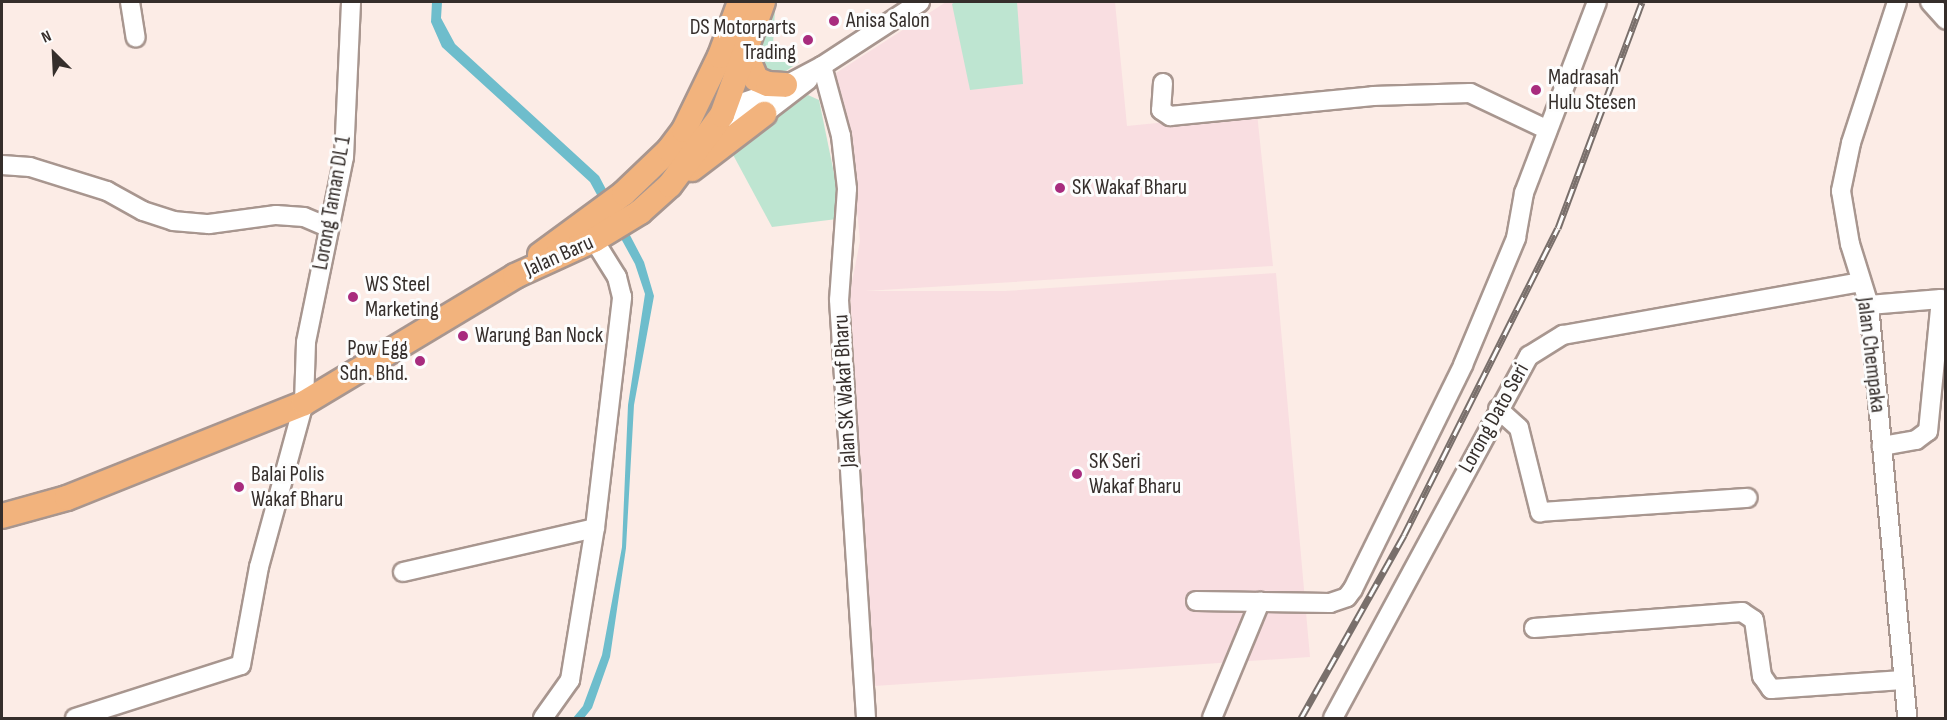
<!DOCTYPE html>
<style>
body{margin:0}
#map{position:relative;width:1947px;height:720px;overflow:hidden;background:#fcece6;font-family:"Sofia Sans Condensed",sans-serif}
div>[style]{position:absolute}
.education>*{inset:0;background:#f9dee1}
.green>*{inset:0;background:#bee5d1}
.water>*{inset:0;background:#6ebdcc}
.roads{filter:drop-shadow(2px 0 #a8968f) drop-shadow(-2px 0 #a8968f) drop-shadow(0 2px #a8968f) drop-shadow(0 -2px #a8968f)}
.minor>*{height:18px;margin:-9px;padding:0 9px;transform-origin:9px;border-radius:9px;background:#fff}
.major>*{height:24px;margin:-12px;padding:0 12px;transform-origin:12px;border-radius:12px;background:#f2b37d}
.rail>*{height:7px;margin-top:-3.5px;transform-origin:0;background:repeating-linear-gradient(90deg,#fdfdfd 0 14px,#796f6b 0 28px);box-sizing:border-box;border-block:2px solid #796f6b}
.dots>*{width:16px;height:16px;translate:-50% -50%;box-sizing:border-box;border:3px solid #fdfdfd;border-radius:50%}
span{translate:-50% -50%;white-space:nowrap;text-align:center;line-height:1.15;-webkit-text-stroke:6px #fdfdfd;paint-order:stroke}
.poi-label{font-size:22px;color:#352e2b}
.left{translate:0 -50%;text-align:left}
.right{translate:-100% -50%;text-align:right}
.street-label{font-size:22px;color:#352e2b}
.frame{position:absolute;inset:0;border:3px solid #352e2b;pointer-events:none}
.north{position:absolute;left:24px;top:24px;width:60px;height:60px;-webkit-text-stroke:4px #fdfdfd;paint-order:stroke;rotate:336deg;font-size:16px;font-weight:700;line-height:24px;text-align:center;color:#352e2b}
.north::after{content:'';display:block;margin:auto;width:21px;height:27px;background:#352e2b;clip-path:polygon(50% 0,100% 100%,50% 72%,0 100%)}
</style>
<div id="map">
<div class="education">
<div style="clip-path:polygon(946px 2px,1115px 2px,1127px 126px,1257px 113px,1273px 266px,865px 291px,1005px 291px,1276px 273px,1310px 657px,874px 686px,850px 292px,860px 241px,850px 135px,833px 75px)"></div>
</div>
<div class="green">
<div style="clip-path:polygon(955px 2px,1017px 2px,1023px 84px,970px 90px,952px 4px)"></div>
<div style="clip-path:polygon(770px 4px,775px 10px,772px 62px,799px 62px,783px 73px,763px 72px,755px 54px)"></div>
<div style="clip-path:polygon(808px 95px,819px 100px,836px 183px,837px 219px,772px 227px,731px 151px)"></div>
</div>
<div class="water">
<div style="clip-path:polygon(432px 2px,442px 2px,441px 18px,455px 44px,599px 176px,644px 262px,654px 296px,634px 405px,626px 548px,610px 657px,592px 708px,584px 718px,573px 718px,583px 706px,602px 655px,622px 547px,628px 405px,645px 294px,635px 264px,590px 182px,442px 47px,431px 22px)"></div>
</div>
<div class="roads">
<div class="minor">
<div style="left:130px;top:2px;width:36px;rotate:81deg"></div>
<div style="left:1897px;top:2px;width:148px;rotate:108.1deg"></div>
<div style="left:1851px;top:143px;width:49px;rotate:101.8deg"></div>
<div style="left:1841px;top:191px;width:54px;rotate:80.4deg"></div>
<div style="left:1850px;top:244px;width:64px;rotate:72.7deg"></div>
<div style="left:1869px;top:305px;width:415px;rotate:84.7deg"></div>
<div style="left:1930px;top:2px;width:24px;rotate:48deg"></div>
<div style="left:822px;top:66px;width:73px;rotate:74.8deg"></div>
<div style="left:841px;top:136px;width:53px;rotate:83.5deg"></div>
<div style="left:847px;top:189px;width:111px;rotate:94.1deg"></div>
<div style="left:839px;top:300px;width:419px;rotate:86.3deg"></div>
<div style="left:1163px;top:83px;width:27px;rotate:94deg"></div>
<div style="left:1161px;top:110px;width:11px;rotate:34deg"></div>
<div style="left:1170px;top:116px;width:204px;rotate:-5.6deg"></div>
<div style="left:1373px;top:96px;width:97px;rotate:-1.8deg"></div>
<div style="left:1470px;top:93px;width:86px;rotate:25.4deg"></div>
<div style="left:729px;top:100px;width:12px;rotate:14deg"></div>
<div style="left:741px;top:103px;width:34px;rotate:-19deg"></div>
<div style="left:773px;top:92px;width:55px;rotate:-28deg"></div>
<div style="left:822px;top:66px;width:117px;rotate:-33.1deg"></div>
<div style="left:722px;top:115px;width:13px;rotate:13deg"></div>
<div style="left:735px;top:118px;width:29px;rotate:-8deg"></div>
<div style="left:764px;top:114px;width:56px;rotate:-37.7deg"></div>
<div style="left:2px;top:165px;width:28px;rotate:4deg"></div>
<div style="left:30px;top:167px;width:81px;rotate:17.3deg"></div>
<div style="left:107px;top:191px;width:41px;rotate:29.1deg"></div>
<div style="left:143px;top:211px;width:32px;rotate:18deg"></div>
<div style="left:173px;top:221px;width:36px;rotate:5deg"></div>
<div style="left:209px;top:224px;width:68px;rotate:-7.7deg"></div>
<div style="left:276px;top:215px;width:28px;rotate:4deg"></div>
<div style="left:304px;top:217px;width:26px;rotate:23deg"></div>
<div style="left:1869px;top:305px;width:72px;rotate:-4.8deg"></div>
<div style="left:1941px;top:299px;width:133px;rotate:95.6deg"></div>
<div style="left:1928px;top:431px;width:15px;rotate:143deg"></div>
<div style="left:1916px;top:440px;width:35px;rotate:170deg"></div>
<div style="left:1498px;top:409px;width:28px;rotate:42deg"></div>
<div style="left:1519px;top:428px;width:87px;rotate:76deg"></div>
<div style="left:1540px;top:512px;width:208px;rotate:-3.9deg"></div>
<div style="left:403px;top:572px;width:197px;rotate:-12.9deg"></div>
<div style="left:1196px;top:601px;width:134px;rotate:0.9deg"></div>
<div style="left:1330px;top:603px;width:18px;rotate:-19deg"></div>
<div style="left:1347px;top:597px;width:10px;rotate:-53deg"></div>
<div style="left:1353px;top:589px;width:250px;rotate:-63.8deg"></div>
<div style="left:1463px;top:365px;width:138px;rotate:-67.3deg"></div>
<div style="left:1516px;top:238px;width:46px;rotate:-79.9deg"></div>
<div style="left:1524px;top:193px;width:204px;rotate:-69.1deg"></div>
<div style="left:1534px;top:628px;width:209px;rotate:-4.4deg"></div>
<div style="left:1742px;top:612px;width:14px;rotate:34deg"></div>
<div style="left:1754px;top:620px;width:57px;rotate:81.9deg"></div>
<div style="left:1762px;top:676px;width:16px;rotate:55deg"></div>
<div style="left:1771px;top:689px;width:132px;rotate:-3.9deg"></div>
<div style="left:75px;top:718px;width:174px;rotate:-17.7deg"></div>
<div style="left:241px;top:665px;width:100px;rotate:-79.6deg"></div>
<div style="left:259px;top:567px;width:170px;rotate:-74.7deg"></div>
<div style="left:304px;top:403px;width:61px;rotate:-88.1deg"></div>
<div style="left:306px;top:342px;width:189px;rotate:-78.4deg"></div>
<div style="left:344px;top:157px;width:155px;rotate:-87.4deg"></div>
<div style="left:543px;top:718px;width:47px;rotate:-54.6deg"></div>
<div style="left:570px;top:680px;width:154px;rotate:-80.7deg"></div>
<div style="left:595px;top:528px;width:233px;rotate:-83.3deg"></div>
<div style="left:622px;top:297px;width:21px;rotate:-104deg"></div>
<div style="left:617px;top:277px;width:44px;rotate:-121.9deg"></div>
<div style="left:1212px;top:718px;width:126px;rotate:-67.5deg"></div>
<div style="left:1333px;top:718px;width:412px;rotate:-61.6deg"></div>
<div style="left:1529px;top:356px;width:40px;rotate:-32deg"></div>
<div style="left:1563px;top:335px;width:302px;rotate:-10.1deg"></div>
</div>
<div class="major">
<div style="left:746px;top:55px;width:26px;rotate:67deg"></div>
<div style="left:756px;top:79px;width:13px;rotate:23deg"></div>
<div style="left:768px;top:84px;width:17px;rotate:3deg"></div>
<div style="left:692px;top:169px;width:91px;rotate:-37.4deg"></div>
<div style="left:540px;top:255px;width:104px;rotate:-36.4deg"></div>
<div style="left:624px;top:193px;width:62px;rotate:-43.7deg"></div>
<div style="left:669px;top:150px;width:25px;rotate:-53deg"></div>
<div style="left:684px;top:130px;width:82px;rotate:-64.1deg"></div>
<div style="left:720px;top:56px;width:58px;rotate:-69.7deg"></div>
<div style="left:2px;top:516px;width:67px;rotate:-15.5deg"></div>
<div style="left:67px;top:498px;width:255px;rotate:-21.8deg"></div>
<div style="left:304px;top:403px;width:246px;rotate:-31deg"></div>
<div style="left:515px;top:276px;width:87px;rotate:-24.5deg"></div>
<div style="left:594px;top:240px;width:54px;rotate:-31.3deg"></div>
<div style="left:640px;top:212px;width:40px;rotate:-42deg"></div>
<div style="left:670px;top:185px;width:87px;rotate:-53.4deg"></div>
<div style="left:722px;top:115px;width:120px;rotate:-70.1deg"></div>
</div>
</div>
<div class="rail">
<div style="left:1301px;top:718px;width:210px;rotate:-60.6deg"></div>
<div style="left:1404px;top:535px;width:343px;rotate:-63.4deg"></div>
<div style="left:1558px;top:228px;width:241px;rotate:-69.6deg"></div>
</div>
<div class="dots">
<div style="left:834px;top:21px;background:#a82c7e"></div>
<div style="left:808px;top:40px;background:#a82c7e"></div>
<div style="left:1536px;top:90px;background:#a82c7e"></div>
<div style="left:1060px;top:188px;background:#a82c7e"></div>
<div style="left:353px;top:297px;background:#a82c7e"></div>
<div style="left:463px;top:336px;background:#a82c7e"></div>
<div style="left:420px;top:361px;background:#a82c7e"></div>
<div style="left:1077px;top:474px;background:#a82c7e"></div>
<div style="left:239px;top:487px;background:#a82c7e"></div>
</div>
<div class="poi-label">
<span class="left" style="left:846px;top:21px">Anisa Salon</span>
<span class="right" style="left:796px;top:40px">DS Motorparts<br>Trading</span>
<span class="left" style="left:1548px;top:90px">Madrasah<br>Hulu Stesen</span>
<span class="left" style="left:1072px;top:188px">SK Wakaf Bharu</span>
<span class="left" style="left:365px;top:297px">WS Steel<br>Marketing</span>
<span class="left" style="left:475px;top:336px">Warung Ban Nock</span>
<span class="right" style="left:408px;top:361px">Pow Egg<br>Sdn. Bhd.</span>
<span class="left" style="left:1089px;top:474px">SK Seri<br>Wakaf Bharu</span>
<span class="left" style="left:251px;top:487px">Balai Polis<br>Wakaf Bharu</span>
</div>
<div class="street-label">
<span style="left:332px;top:203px;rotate:-80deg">Lorong Taman DL 1</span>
<span style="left:559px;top:256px;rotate:-24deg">Jalan Baru</span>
<span style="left:1871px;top:355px;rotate:83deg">Jalan Chempaka</span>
<span style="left:845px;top:391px;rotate:-93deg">Jalan SK Wakaf Bharu</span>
<span style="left:1494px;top:418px;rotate:-61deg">Lorong Dato Seri</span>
</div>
<div class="frame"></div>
<div class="north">N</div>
</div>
